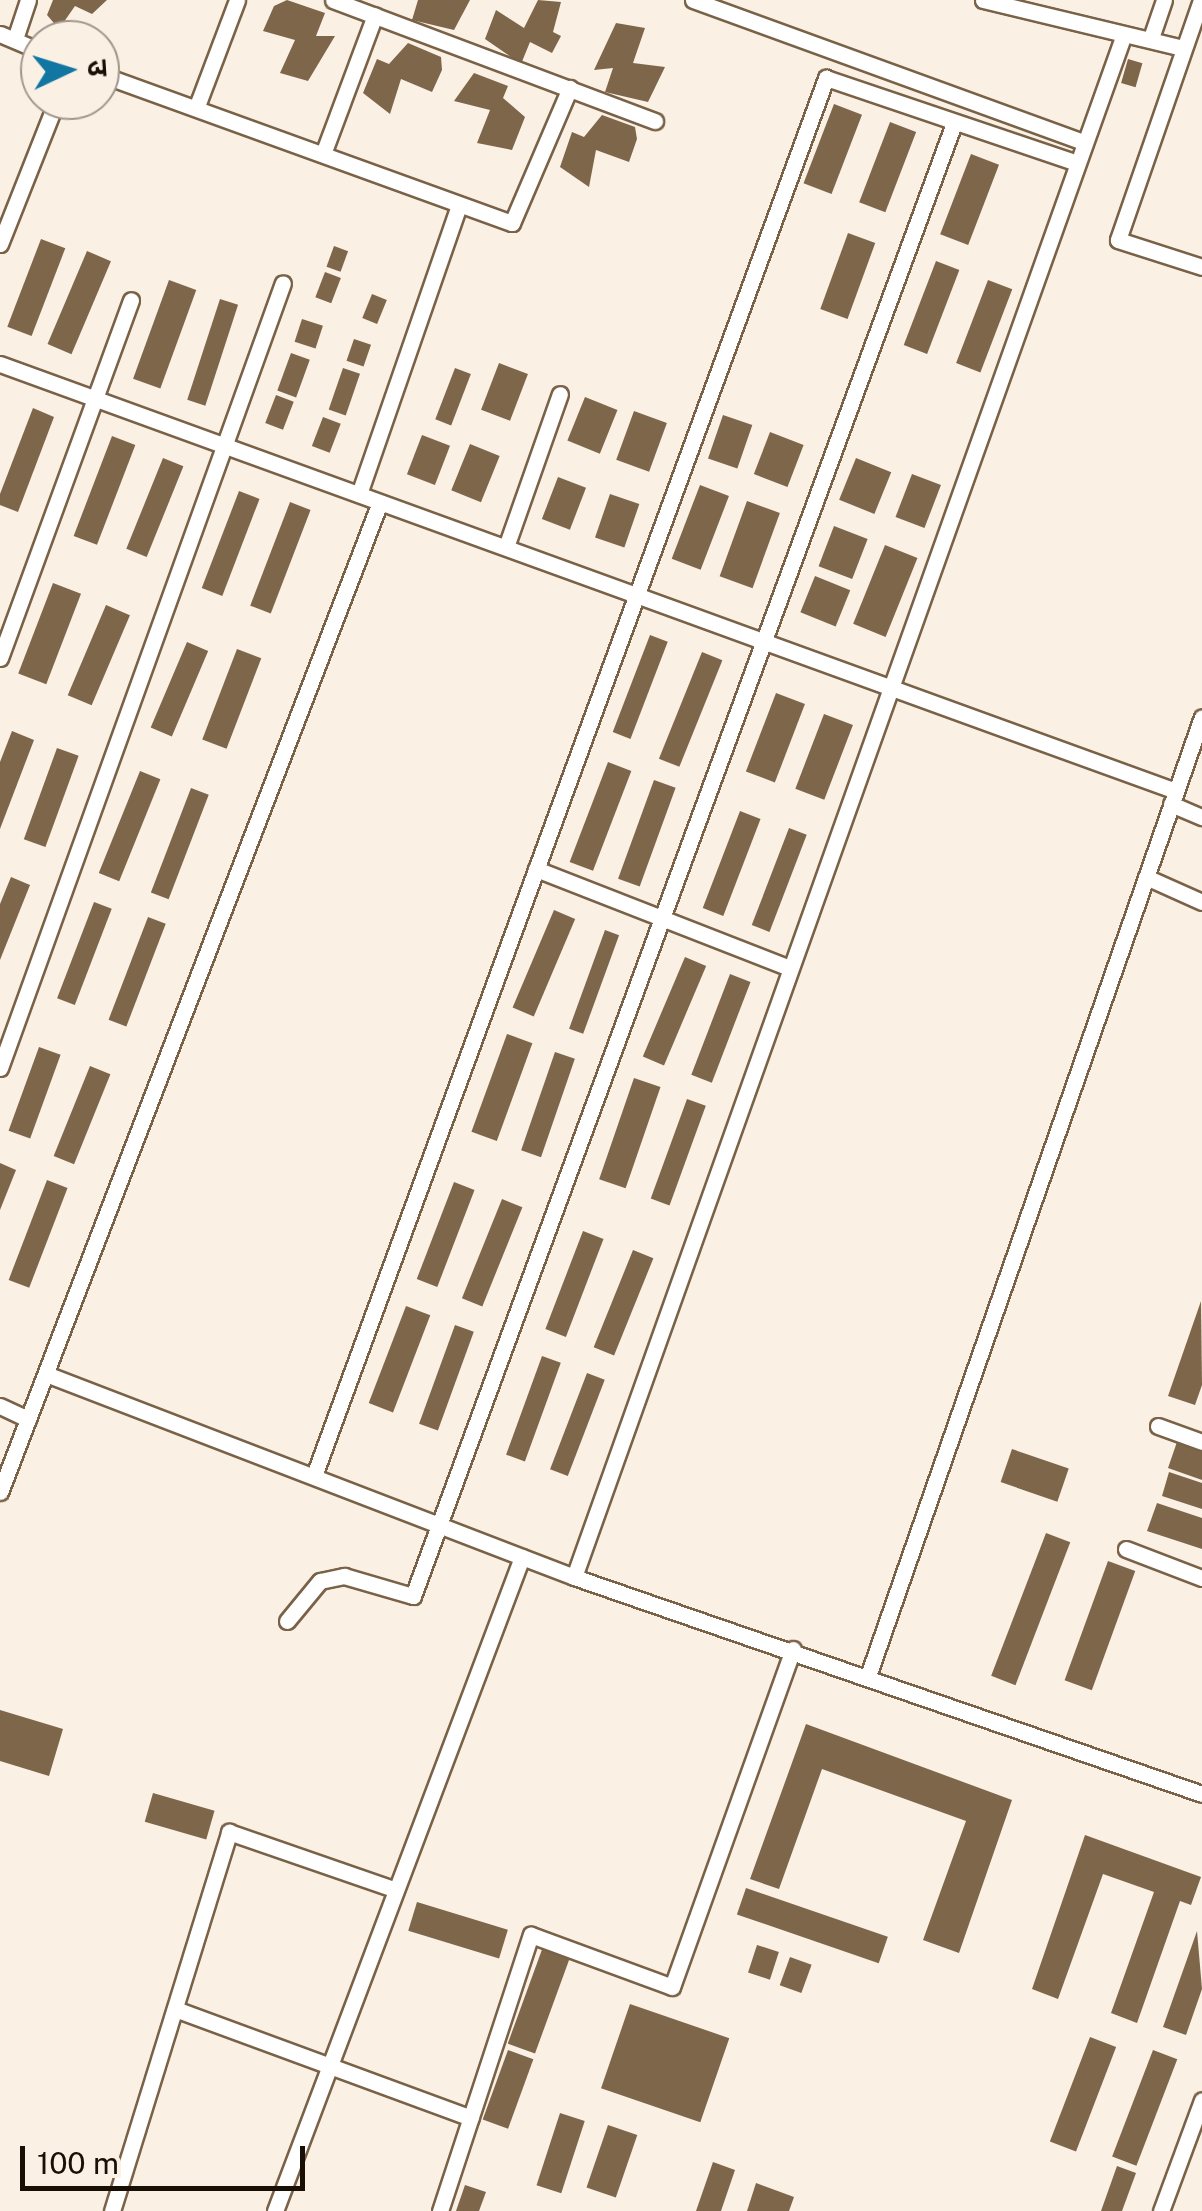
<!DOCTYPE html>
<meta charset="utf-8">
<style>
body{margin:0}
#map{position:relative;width:1202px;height:2211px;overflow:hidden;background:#fbf0e4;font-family:"Public Sans","Noto Sans Devanagari",sans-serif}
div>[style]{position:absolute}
.building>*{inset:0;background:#7e664b;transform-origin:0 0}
.roads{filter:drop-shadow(2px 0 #796247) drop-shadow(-2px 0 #796247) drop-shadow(0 2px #796247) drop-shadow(0 -2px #796247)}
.street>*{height:15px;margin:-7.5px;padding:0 7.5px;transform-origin:7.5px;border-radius:7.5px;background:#fff}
span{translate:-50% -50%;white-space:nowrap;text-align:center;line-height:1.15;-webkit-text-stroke:8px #fbf0e4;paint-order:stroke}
.north{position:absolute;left:20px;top:20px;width:100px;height:100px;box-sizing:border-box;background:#fbf0e4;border:2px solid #a0968b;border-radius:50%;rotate:86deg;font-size:28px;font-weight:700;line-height:40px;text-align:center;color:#180f05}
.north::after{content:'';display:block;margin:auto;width:35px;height:45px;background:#1176a2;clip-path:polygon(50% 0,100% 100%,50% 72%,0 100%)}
.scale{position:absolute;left:20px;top:2146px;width:285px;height:45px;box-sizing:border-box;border:5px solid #180f05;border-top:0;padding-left:12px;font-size:30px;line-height:35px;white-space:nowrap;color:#180f05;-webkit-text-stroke:8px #fbf0e4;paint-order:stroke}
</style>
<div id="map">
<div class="building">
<div style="clip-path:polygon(53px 0,107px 0,92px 14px,75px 6px,59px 29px,47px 15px)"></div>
<div style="clip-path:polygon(287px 0,325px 13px,316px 36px,335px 36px,308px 81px,280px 73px,295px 40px,263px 31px,274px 6px)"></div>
<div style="clip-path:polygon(418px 0,470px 0,454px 30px,412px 20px)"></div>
<div style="clip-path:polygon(538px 0,561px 2px,553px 32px,561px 36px,552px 53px,530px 42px,521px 64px,485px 39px,496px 10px,524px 28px)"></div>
<div style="clip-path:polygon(616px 23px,645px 28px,633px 63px,665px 67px,648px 102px,605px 92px,613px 68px,594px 70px)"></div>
<div style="clip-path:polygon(408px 43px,441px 57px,442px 70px,432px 92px,401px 79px,390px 114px,363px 93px,377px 59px,389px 64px)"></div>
<div style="left:1128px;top:59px;width:15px;height:25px;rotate:16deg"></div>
<div style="clip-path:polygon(474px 73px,508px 86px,503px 98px,525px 117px,512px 150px,477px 143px,490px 110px,454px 101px)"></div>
<div style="left:834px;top:104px;width:30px;height:85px;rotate:21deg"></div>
<div style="clip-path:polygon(602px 115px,635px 127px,637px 139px,629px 162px,596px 150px,589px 187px,560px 167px,572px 132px,584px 137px)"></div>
<div style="left:890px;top:122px;width:28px;height:86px;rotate:21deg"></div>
<div style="left:971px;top:154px;width:30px;height:86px;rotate:21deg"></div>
<div style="left:848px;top:233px;width:29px;height:81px;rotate:20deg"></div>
<div style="left:41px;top:239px;width:26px;height:94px;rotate:21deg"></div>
<div style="left:334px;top:246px;width:15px;height:22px;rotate:20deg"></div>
<div style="left:87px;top:251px;width:26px;height:101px;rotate:23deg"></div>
<div style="left:936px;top:261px;width:25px;height:90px;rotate:21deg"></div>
<div style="left:325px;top:272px;width:17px;height:27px;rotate:21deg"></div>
<div style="left:169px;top:280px;width:29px;height:105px;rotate:20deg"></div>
<div style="left:988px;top:280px;width:26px;height:89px;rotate:21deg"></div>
<div style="left:372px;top:294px;width:16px;height:26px;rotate:22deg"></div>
<div style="left:220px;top:299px;width:19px;height:106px;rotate:18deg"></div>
<div style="left:302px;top:319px;width:22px;height:24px;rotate:18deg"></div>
<div style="left:354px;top:339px;width:18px;height:23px;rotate:19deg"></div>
<div style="left:291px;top:353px;width:20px;height:40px;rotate:20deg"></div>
<div style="left:499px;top:363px;width:31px;height:50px;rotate:21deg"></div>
<div style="left:343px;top:368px;width:18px;height:44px;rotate:19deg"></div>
<div style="left:455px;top:368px;width:17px;height:55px;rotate:21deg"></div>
<div style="left:276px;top:395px;width:19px;height:30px;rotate:21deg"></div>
<div style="left:585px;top:397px;width:35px;height:47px;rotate:22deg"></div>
<div style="clip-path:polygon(33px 408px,54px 417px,18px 512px,0 505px,0 494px)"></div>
<div style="left:634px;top:411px;width:35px;height:52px;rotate:20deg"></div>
<div style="left:723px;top:415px;width:31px;height:46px;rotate:19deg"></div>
<div style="left:323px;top:417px;width:19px;height:31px;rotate:21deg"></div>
<div style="left:770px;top:432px;width:36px;height:45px;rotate:21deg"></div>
<div style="left:422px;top:435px;width:30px;height:42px;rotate:21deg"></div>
<div style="left:112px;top:436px;width:25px;height:107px;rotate:21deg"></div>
<div style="left:470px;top:444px;width:32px;height:50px;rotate:22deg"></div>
<div style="left:163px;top:458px;width:22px;height:98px;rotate:22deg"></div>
<div style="left:856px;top:458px;width:38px;height:45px;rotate:22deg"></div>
<div style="left:912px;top:474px;width:31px;height:46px;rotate:21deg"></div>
<div style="left:558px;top:477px;width:30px;height:45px;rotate:21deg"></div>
<div style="left:700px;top:485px;width:31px;height:79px;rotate:21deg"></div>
<div style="left:239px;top:491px;width:22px;height:104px;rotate:21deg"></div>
<div style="left:610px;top:494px;width:31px;height:46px;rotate:19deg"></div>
<div style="left:747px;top:501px;width:35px;height:80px;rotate:20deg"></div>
<div style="left:290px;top:502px;width:22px;height:111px;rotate:21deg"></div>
<div style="left:834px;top:526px;width:36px;height:43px;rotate:21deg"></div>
<div style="left:885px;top:545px;width:35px;height:85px;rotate:22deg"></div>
<div style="left:815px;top:576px;width:38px;height:39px;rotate:22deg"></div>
<div style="left:53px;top:583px;width:30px;height:97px;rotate:21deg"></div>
<div style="left:106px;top:605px;width:26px;height:98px;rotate:23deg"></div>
<div style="left:650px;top:635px;width:19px;height:104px;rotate:21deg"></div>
<div style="left:187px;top:642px;width:23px;height:93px;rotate:23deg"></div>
<div style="left:237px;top:649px;width:26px;height:97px;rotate:21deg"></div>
<div style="left:702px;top:652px;width:22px;height:115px;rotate:22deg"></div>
<div style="left:776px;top:693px;width:31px;height:84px;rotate:21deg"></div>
<div style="left:824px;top:714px;width:31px;height:80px;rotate:21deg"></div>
<div style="clip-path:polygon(12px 731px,34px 740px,0 829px,0 762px)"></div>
<div style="left:57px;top:748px;width:23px;height:97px;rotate:20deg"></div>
<div style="left:608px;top:762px;width:25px;height:107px;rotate:21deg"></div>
<div style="left:140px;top:771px;width:22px;height:110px;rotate:22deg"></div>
<div style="left:654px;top:780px;width:23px;height:105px;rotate:20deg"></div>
<div style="left:191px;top:788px;width:19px;height:112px;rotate:21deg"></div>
<div style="left:740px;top:811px;width:22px;height:104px;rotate:21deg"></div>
<div style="left:789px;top:828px;width:19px;height:104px;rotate:21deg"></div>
<div style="clip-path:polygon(11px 877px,30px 885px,0 960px,0 904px)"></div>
<div style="left:94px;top:902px;width:19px;height:103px;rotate:21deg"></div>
<div style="left:554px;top:910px;width:23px;height:106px;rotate:23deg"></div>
<div style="left:148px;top:917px;width:19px;height:110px;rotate:21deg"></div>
<div style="left:605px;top:930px;width:15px;height:105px;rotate:20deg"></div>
<div style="left:685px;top:957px;width:23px;height:108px;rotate:23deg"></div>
<div style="left:730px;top:974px;width:22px;height:108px;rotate:21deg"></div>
<div style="left:507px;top:1034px;width:27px;height:104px;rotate:20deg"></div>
<div style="left:39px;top:1047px;width:23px;height:89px;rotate:20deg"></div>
<div style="left:555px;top:1052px;width:21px;height:104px;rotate:19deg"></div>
<div style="left:90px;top:1066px;width:22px;height:97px;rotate:22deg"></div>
<div style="left:634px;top:1078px;width:28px;height:107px;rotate:19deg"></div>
<div style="left:687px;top:1099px;width:20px;height:106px;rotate:20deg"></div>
<div style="clip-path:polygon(0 1163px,16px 1170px,0 1210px)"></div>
<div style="left:47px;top:1180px;width:22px;height:107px;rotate:21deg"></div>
<div style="left:454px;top:1182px;width:22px;height:104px;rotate:21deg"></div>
<div style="left:502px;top:1199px;width:22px;height:107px;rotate:22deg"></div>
<div style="left:583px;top:1231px;width:22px;height:105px;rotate:21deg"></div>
<div style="left:633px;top:1250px;width:22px;height:105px;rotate:22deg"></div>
<div style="clip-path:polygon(1201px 1301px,1202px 1385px,1195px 1405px,1168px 1396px)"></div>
<div style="left:406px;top:1306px;width:26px;height:104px;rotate:21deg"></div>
<div style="left:455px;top:1325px;width:20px;height:105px;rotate:20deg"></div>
<div style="left:542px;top:1356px;width:20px;height:105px;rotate:20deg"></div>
<div style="left:587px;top:1373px;width:19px;height:103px;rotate:21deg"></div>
<div style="clip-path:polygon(1178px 1439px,1202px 1448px,1202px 1480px,1168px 1468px)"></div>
<div style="left:1012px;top:1449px;width:60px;height:35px;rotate:19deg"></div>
<div style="clip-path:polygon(1169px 1472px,1202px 1483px,1202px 1509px,1162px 1496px)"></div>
<div style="clip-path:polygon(1157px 1503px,1202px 1518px,1202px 1549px,1147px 1531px)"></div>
<div style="left:1046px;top:1533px;width:26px;height:153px;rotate:21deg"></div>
<div style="left:1108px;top:1561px;width:29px;height:127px;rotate:20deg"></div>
<div style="clip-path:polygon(0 1710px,63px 1729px,49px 1776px,0 1761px)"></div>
<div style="clip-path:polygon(806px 1724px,1012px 1800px,959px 1953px,923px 1940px,966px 1821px,822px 1769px,779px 1889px,750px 1879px)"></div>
<div style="left:153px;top:1793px;width:64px;height:30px;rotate:16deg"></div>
<div style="clip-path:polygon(1085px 1835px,1201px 1877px,1191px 1905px,1180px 1901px,1137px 2023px,1111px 2013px,1154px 1892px,1103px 1874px,1058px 1999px,1032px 1989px)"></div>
<div style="left:746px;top:1888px;width:150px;height:28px;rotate:19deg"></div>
<div style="left:417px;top:1902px;width:95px;height:30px;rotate:17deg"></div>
<div style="clip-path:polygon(1197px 1931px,1202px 1989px,1186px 2035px,1163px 2027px)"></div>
<div style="left:544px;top:1944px;width:29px;height:106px;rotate:20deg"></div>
<div style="left:757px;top:1945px;width:23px;height:29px;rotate:18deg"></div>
<div style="left:790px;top:1957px;width:23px;height:30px;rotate:20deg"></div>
<div style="left:630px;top:2004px;width:105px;height:89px;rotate:19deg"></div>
<div style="left:1090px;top:2037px;width:28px;height:112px;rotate:21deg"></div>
<div style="left:508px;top:2050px;width:27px;height:74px;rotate:20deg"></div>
<div style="left:1153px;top:2050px;width:26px;height:114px;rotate:21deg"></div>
<div style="left:560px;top:2113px;width:26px;height:76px;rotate:18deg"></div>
<div style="left:608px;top:2125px;width:31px;height:66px;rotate:19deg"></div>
<div style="clip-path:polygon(713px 2162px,735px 2170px,721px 2211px,696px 2211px)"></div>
<div style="clip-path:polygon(1117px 2166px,1136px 2173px,1122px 2211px,1101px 2211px)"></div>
<div style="clip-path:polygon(756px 2183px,794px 2197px,789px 2211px,747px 2211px)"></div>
<div style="clip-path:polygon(465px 2185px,486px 2192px,479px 2211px,456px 2211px)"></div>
</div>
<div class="roads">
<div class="street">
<div style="left:333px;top:0;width:344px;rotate:20.6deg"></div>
<div style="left:693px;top:0;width:416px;rotate:20deg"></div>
<div style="left:983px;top:0;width:206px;rotate:13.5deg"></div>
<div style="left:1201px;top:0;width:254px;rotate:109.1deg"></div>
<div style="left:1118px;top:240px;width:88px;rotate:17.8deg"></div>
<div style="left:0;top:34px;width:43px;rotate:23deg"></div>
<div style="left:1151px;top:38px;width:40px;rotate:-71.1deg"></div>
<div style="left:15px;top:39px;width:41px;rotate:-71.6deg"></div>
<div style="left:100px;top:74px;width:438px;rotate:19.9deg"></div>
<div style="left:512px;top:223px;width:147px;rotate:-66.8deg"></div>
<div style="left:197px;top:106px;width:113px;rotate:-69.3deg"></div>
<div style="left:323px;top:154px;width:148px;rotate:-69.5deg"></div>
<div style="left:0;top:244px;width:155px;rotate:-68.4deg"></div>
<div style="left:0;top:364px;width:1251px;rotate:19.96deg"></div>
<div style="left:359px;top:494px;width:306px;rotate:-70.9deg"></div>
<div style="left:506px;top:547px;width:162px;rotate:-70.6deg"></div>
<div style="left:0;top:658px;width:381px;rotate:-69.9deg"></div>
<div style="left:1171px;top:804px;width:34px;rotate:23deg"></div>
<div style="left:536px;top:869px;width:273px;rotate:21.3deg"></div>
<div style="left:1146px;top:877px;width:61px;rotate:24.1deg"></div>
<div style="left:0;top:1068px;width:834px;rotate:-70.18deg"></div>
<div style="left:46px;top:1374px;width:566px;rotate:21.03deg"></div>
<div style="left:574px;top:1577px;width:664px;rotate:19.06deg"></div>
<div style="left:0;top:1406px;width:31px;rotate:25deg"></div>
<div style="left:1158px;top:1426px;width:47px;rotate:20deg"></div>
<div style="left:315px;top:1473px;width:1486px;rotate:-69.88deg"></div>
<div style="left:826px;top:78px;width:265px;rotate:18.7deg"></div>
<div style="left:0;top:1492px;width:1060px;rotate:-69deg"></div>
<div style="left:1126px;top:1549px;width:81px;rotate:20.9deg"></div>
<div style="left:574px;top:1577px;width:1635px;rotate:-70.38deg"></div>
<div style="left:287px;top:1621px;width:52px;rotate:-50.5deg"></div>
<div style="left:320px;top:1581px;width:25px;rotate:-12deg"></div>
<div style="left:344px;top:1576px;width:72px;rotate:16.2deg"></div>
<div style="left:413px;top:1596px;width:1569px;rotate:-69.83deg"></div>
<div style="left:868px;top:1676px;width:1015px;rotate:-70.8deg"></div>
<div style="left:175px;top:2009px;width:315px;rotate:20.2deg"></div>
<div style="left:112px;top:2211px;width:397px;rotate:-72.8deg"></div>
<div style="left:229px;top:1832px;width:175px;rotate:19.1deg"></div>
<div style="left:275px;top:2211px;width:699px;rotate:-69.31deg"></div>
<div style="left:440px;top:2211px;width:291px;rotate:-71.8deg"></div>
<div style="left:531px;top:1935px;width:150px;rotate:20.2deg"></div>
<div style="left:672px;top:1987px;width:359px;rotate:-70.3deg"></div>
<div style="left:1161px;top:2211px;width:118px;rotate:-69.7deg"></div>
</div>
</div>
<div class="north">उ</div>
<div class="scale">100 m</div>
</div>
